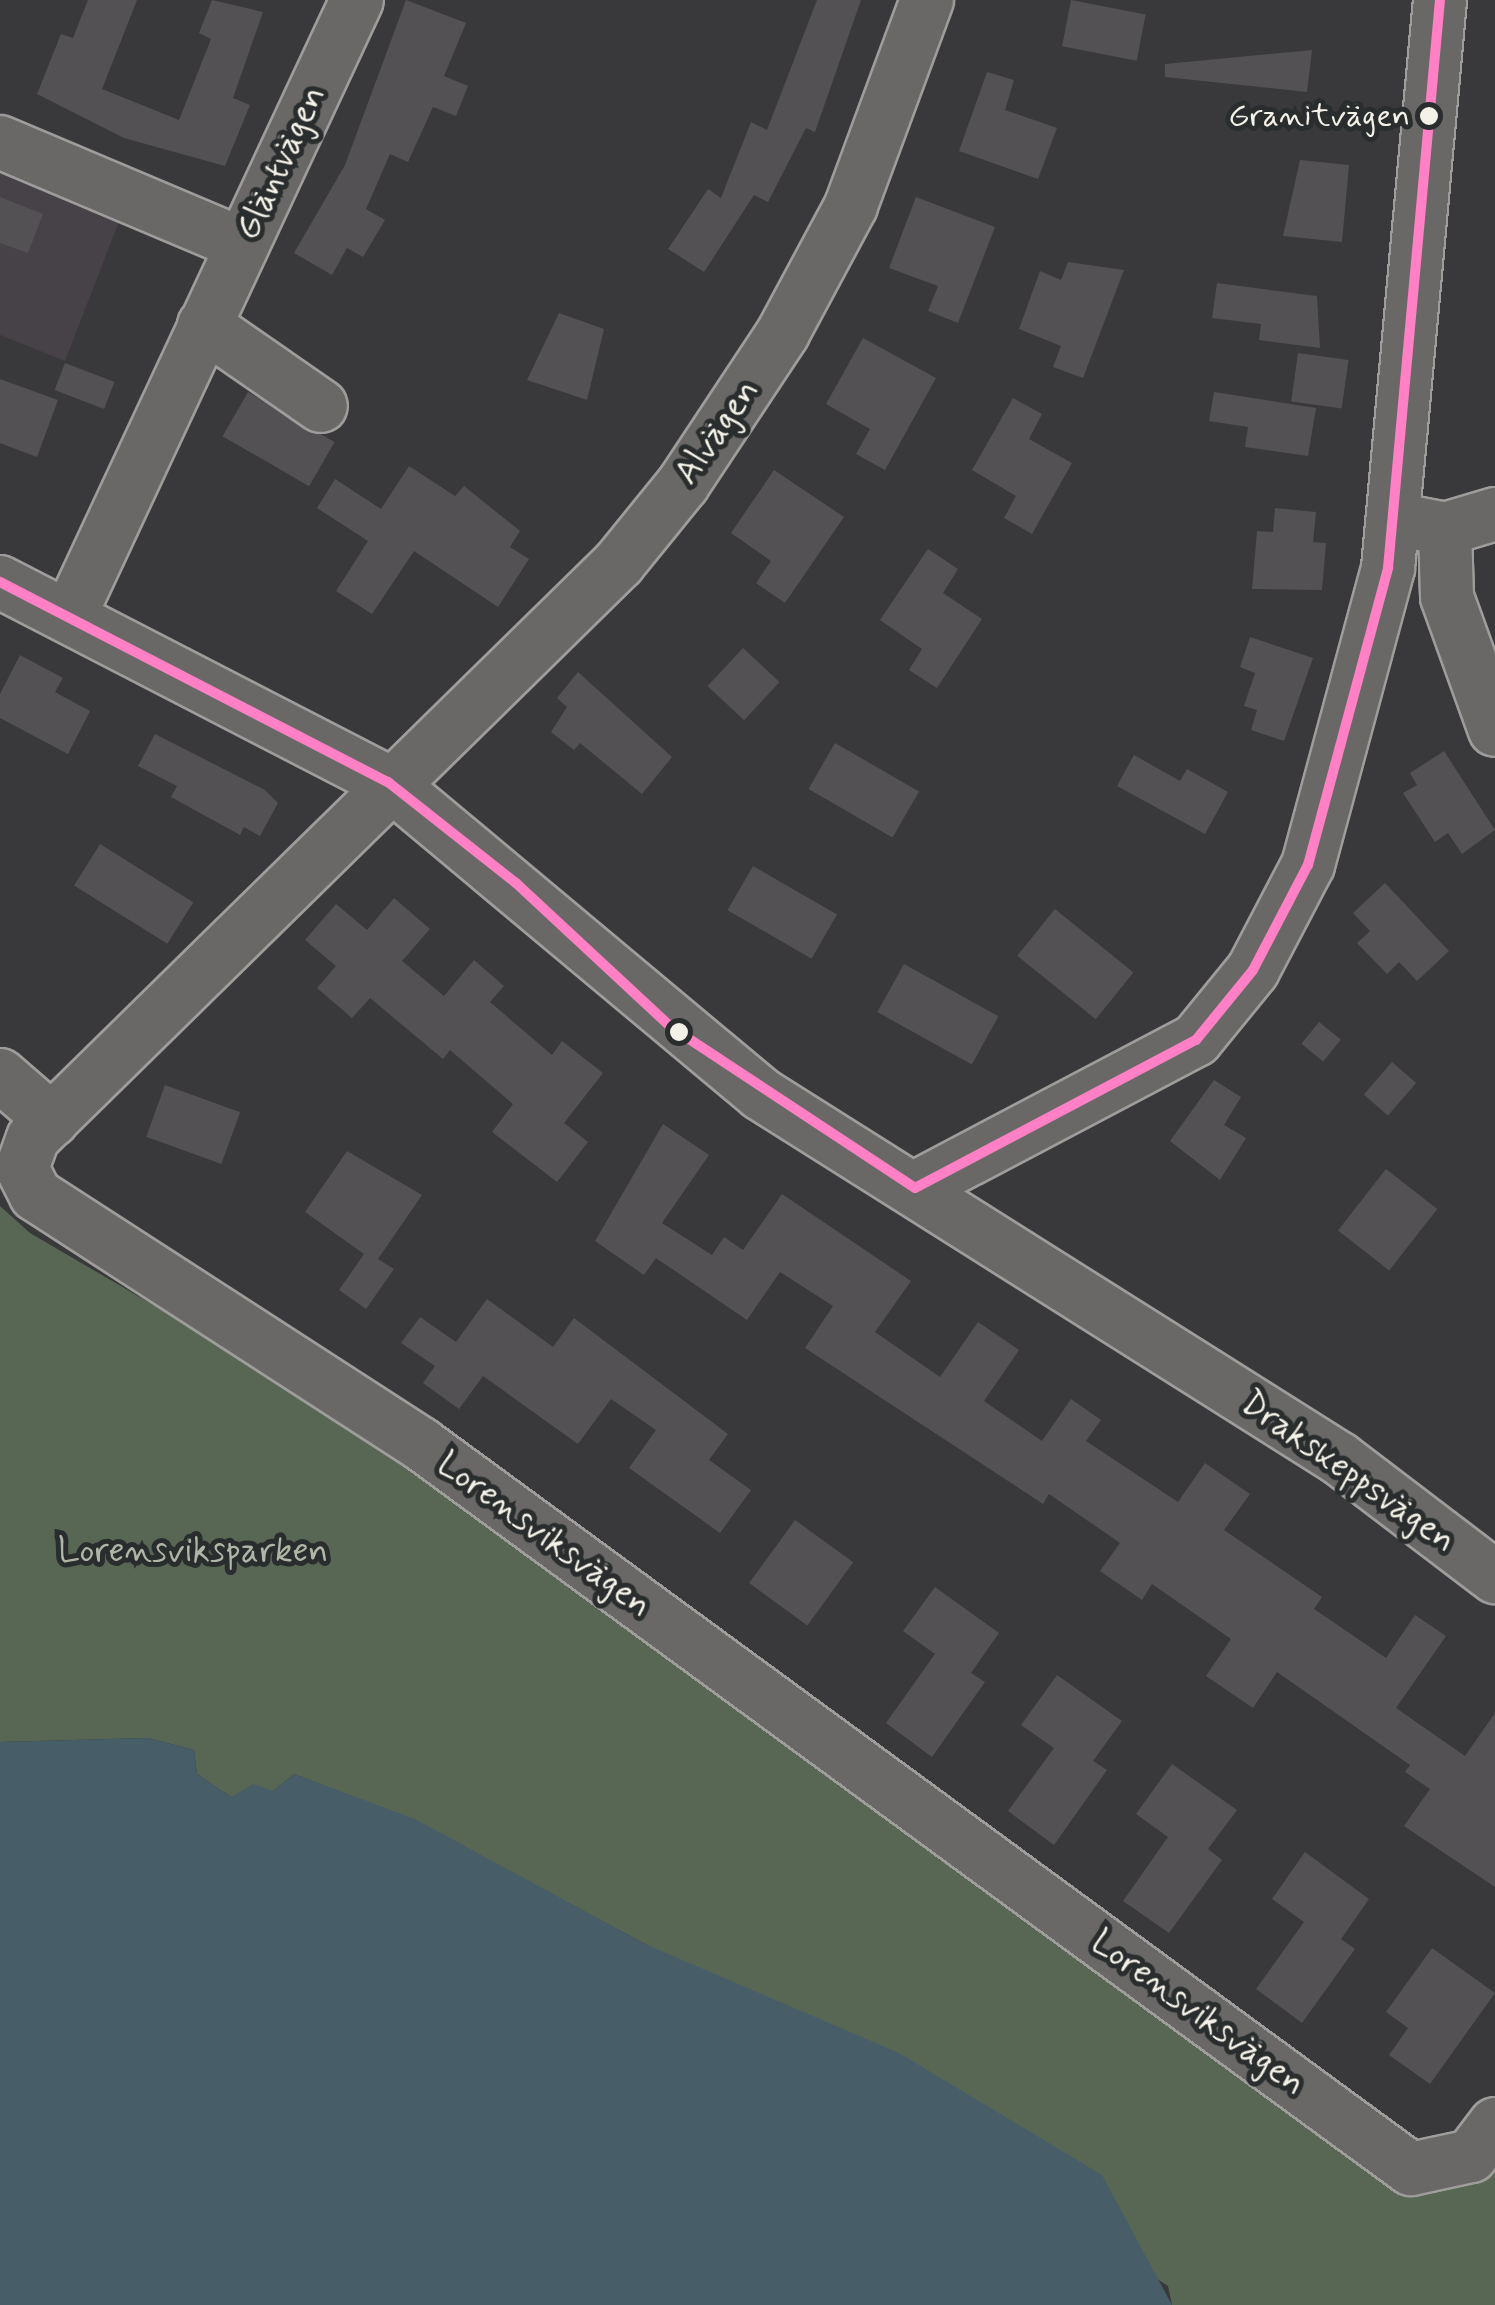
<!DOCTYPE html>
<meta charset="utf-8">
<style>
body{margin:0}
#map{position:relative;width:1495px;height:2305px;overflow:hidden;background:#39383a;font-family:Mynerve,sans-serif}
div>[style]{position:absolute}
.built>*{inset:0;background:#464248}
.green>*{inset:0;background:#586754}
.water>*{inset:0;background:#475e68}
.building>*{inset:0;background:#535154;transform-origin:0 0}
.roads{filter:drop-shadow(2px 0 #9e9d9c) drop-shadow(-2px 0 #9e9d9c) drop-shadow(0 2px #9e9d9c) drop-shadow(0 -2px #9e9d9c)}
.minor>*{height:52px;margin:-26px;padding:0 26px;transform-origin:26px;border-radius:26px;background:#696866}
.bus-1>*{height:10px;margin:-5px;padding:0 5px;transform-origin:5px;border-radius:5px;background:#ff80c5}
.dots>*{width:28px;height:28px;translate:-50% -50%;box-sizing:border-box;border:5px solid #2a2d2e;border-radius:50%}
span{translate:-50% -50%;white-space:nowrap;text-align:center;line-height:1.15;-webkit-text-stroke:10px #2a2d2e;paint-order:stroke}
.bus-label{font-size:32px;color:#f4f1e8}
.right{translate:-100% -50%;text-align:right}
.street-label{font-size:35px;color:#f4f1e8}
.park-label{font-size:35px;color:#b0b6a7}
</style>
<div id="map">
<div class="built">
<div style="clip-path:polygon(0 167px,122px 214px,65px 361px,0 335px)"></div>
</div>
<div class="green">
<div style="clip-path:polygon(0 1206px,30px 1233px,357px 1424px,1401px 2196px,1495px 2164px,1495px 2305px,1172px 2305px,1168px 2286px,645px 1944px,415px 1820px,294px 1774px,273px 1791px,231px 1797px,197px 1774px,194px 1750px,148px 1738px,0 1742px)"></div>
</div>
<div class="water">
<div style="clip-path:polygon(148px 1738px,194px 1750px,197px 1774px,231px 1797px,253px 1784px,273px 1791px,294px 1774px,415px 1819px,645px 1944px,899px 2053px,1102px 2175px,1172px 2305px,0 2305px,0 1742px)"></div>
</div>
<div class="building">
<div style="clip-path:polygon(88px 0,137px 0,102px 89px,179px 120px,211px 39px,199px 33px,212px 0,263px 12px,233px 98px,250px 105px,225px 166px,124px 138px,37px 94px,61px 34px,73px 38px)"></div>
<div style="clip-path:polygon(406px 0,466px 23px,444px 76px,468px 86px,456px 116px,433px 107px,408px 162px,390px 154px,366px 209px,385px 220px,363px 257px,347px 248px,332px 275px,294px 253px,345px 165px)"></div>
<div style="clip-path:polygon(817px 0,861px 0,815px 132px,806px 128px,768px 202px,754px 195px,704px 272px,668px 249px,708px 189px,721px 198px,751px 122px,767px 130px)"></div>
<div style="left:1071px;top:0;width:76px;height:47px;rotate:11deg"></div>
<div style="clip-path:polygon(1312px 50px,1307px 92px,1165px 77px,1165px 64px)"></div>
<div style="clip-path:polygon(987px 72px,1014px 80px,1005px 110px,1057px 128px,1038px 179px,959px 151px)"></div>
<div style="clip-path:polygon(1300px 160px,1349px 165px,1342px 242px,1283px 236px)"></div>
<div style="clip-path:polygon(0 197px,43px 214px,28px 253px,0 243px)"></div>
<div style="clip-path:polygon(916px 197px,995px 227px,958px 323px,928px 311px,938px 286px,889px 268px)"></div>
<div style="clip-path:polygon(1068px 262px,1124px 270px,1083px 378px,1053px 367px,1061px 346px,1019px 329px,1040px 271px,1061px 280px)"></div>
<div style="clip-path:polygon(1217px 283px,1317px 296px,1320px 348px,1259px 340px,1261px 324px,1212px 318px)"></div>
<div style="clip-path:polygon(559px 313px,604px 329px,587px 400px,527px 380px)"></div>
<div style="clip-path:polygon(863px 338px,936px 378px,885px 470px,856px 454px,870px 429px,826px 404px)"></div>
<div style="left:1298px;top:353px;width:51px;height:49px;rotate:8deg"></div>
<div style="left:65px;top:363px;width:53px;height:29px;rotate:21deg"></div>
<div style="clip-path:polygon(0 379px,58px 400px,37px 457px,0 443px)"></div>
<div style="left:248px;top:392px;width:100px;height:51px;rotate:30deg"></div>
<div style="clip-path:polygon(1214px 392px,1316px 408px,1308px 456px,1245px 447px,1248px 427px,1209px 421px)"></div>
<div style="clip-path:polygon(1013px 398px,1042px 414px,1029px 439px,1072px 463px,1032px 534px,1004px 518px,1016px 496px,972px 470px)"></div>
<div style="clip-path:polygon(409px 466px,455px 496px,464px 486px,520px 531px,510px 547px,529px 559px,498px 607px,414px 551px,372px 614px,336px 591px,368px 541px,317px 508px,335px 479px,381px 509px)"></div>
<div style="clip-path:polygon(774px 470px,844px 517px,785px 603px,756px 583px,771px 561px,731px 533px)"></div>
<div style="clip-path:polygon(1275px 508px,1316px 512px,1313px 542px,1326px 543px,1322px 590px,1252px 589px,1257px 531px,1273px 532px)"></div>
<div style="clip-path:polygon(928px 549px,958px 569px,943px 593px,982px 619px,937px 688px,909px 670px,922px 649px,880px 620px)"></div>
<div style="clip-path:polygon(1250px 637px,1313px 658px,1284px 741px,1251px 730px,1257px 710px,1244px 706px,1255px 673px,1240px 667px)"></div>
<div style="left:743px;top:648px;width:50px;height:52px;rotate:43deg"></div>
<div style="clip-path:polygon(20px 655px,63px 678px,55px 692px,90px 711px,68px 754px,0 718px,0 694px)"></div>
<div style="clip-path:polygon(578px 672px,672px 757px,642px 794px,580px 743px,574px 750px,551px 732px,567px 707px,557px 698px)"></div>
<div style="clip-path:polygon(155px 734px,265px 790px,278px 803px,260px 836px,244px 827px,240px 835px,171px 797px,177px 786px,138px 766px)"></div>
<div style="left:835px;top:743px;width:97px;height:53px;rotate:30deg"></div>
<div style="clip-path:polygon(1444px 751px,1495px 830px,1462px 854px,1448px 833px,1435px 842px,1403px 793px,1417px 785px,1410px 773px)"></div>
<div style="clip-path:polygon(1134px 755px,1180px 781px,1187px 769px,1228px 792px,1205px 834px,1117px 786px)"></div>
<div style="left:100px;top:844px;width:110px;height:49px;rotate:32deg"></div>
<div style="left:753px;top:866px;width:97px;height:51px;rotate:30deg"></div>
<div style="clip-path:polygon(1385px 883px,1449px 951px,1417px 981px,1399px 962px,1387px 974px,1357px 943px,1370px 931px,1353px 913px)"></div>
<div style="clip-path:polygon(394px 898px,430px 929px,402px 961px,444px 996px,474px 960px,504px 986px,490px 1002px,552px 1055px,562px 1041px,603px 1073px,564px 1123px,588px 1142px,557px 1182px,492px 1132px,513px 1104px,450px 1050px,443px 1059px,370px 998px,352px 1018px,317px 988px,336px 966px,305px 940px,336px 904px,367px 930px)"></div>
<div style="left:1055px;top:909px;width:101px;height:60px;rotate:39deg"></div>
<div style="left:904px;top:964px;width:108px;height:55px;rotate:29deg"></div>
<div style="left:1319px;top:1022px;width:28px;height:28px;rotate:39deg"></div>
<div style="left:1392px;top:1062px;width:32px;height:43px;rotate:41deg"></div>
<div style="clip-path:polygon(1214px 1080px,1241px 1097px,1224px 1125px,1246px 1138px,1220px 1180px,1170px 1141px)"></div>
<div style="left:165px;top:1085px;width:80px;height:55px;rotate:20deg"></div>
<div style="clip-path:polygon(663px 1124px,709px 1155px,662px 1223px,712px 1255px,724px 1237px,743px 1250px,782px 1194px,911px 1281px,875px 1332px,940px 1377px,978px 1322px,1019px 1350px,984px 1401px,1042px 1441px,1071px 1399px,1101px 1420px,1086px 1441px,1178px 1502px,1205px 1463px,1250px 1494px,1224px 1530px,1322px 1597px,1314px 1609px,1386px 1658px,1415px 1615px,1446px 1636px,1396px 1708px,1465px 1756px,1495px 1713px,1495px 1887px,1404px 1826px,1430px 1789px,1405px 1772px,1410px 1765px,1277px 1672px,1253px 1708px,1206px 1676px,1231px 1639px,1152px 1584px,1142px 1600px,1100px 1571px,1120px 1543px,1049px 1494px,1043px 1504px,805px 1348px,833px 1306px,780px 1272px,747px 1320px,656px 1258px,644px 1275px,595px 1241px)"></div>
<div style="clip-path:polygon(347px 1151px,422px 1195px,378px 1259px,394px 1269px,366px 1309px,339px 1290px,364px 1254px,305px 1212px)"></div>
<div style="left:1386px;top:1169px;width:65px;height:78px;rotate:38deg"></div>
<div style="clip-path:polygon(487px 1299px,553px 1347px,574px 1318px,728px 1434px,709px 1460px,751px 1490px,720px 1533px,629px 1468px,656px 1430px,611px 1399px,578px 1444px,483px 1376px,459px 1409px,423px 1383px,435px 1366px,401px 1343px,420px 1317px,456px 1342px)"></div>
<div style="left:795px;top:1520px;width:72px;height:78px;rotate:36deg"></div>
<div style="clip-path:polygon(935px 1587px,999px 1633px,971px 1673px,985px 1682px,932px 1757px,886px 1723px,935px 1654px,903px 1631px)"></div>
<div style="clip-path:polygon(1057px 1675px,1122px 1721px,1093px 1761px,1107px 1770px,1054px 1845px,1008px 1811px,1054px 1748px,1021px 1725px)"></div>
<div style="clip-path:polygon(1172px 1764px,1237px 1810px,1208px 1849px,1222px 1860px,1169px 1933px,1123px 1901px,1168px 1837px,1136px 1814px)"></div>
<div style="clip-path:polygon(1305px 1852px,1369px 1899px,1341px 1939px,1355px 1949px,1302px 2023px,1256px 1989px,1304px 1922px,1272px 1899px)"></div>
<div style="clip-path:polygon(1432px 1948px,1495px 1993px,1430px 2084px,1389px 2055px,1408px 2028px,1386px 2012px)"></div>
</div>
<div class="roads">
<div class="minor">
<div style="left:927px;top:0;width:220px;rotate:110.3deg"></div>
<div style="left:851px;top:206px;width:144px;rotate:118.2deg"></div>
<div style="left:783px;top:333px;width:181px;rotate:123.5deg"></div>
<div style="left:683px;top:484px;width:102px;rotate:129deg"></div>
<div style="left:619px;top:563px;width:821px;rotate:135.54deg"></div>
<div style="left:33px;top:1138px;width:32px;rotate:110deg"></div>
<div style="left:22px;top:1168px;width:30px;rotate:63deg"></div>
<div style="left:36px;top:1195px;width:459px;rotate:32.9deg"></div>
<div style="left:421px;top:1444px;width:1227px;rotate:36.22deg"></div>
<div style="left:1411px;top:2169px;width:61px;rotate:-12.2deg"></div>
<div style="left:1471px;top:2156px;width:40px;rotate:-53deg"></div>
<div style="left:0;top:142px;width:263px;rotate:22.9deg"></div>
<div style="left:204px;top:325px;width:142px;rotate:34.7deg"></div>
<div style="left:1410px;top:522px;width:36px;rotate:11deg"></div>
<div style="left:1445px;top:529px;width:52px;rotate:-16.7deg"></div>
<div style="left:1445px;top:529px;width:68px;rotate:88.3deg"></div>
<div style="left:1447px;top:597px;width:141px;rotate:70.2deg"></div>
<div style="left:0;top:582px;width:437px;rotate:27.3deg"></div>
<div style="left:388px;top:782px;width:486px;rotate:39.9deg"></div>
<div style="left:761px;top:1094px;width:684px;rotate:32.23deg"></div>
<div style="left:1340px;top:1459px;width:195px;rotate:37.3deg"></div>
<div style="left:71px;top:613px;width:676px;rotate:-64.99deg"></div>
<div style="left:0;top:1075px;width:69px;rotate:40.9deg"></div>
<div style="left:915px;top:1188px;width:318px;rotate:-27.8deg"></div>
<div style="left:1196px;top:1040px;width:90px;rotate:-50.8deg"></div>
<div style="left:1253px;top:970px;width:119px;rotate:-62.4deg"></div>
<div style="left:1308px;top:865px;width:308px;rotate:-74.9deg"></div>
<div style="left:1388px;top:568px;width:570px;rotate:-84.77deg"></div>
</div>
</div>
<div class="bus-1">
<div style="left:0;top:582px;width:437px;rotate:27.3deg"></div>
<div style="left:388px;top:782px;width:163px;rotate:38.3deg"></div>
<div style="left:516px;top:883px;width:212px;rotate:42.9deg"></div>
<div style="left:671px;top:1027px;width:292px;rotate:33.4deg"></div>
<div style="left:915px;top:1188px;width:318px;rotate:-27.8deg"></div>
<div style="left:1196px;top:1040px;width:90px;rotate:-50.8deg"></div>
<div style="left:1253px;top:970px;width:119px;rotate:-62.4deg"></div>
<div style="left:1308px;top:865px;width:308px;rotate:-74.9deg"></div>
<div style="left:1388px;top:568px;width:570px;rotate:-84.77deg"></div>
</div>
<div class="dots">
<div style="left:1429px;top:116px;background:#f4f1e8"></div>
<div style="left:679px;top:1032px;background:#f4f1e8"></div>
</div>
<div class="bus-label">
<span class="right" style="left:1410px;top:116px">Granitvägen</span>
</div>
<div class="street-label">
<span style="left:281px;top:163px;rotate:-65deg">Gläntvägen</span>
<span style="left:717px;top:432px;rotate:-55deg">Alvägen</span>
<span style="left:1348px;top:1472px;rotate:35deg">Drakskeppsvägen</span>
<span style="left:544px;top:1535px;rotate:36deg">Lorensviksvägen</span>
<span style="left:1198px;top:2013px;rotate:36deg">Lorensviksvägen</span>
</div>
<div class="park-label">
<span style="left:193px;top:1551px">Lorensviksparken</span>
</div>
</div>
